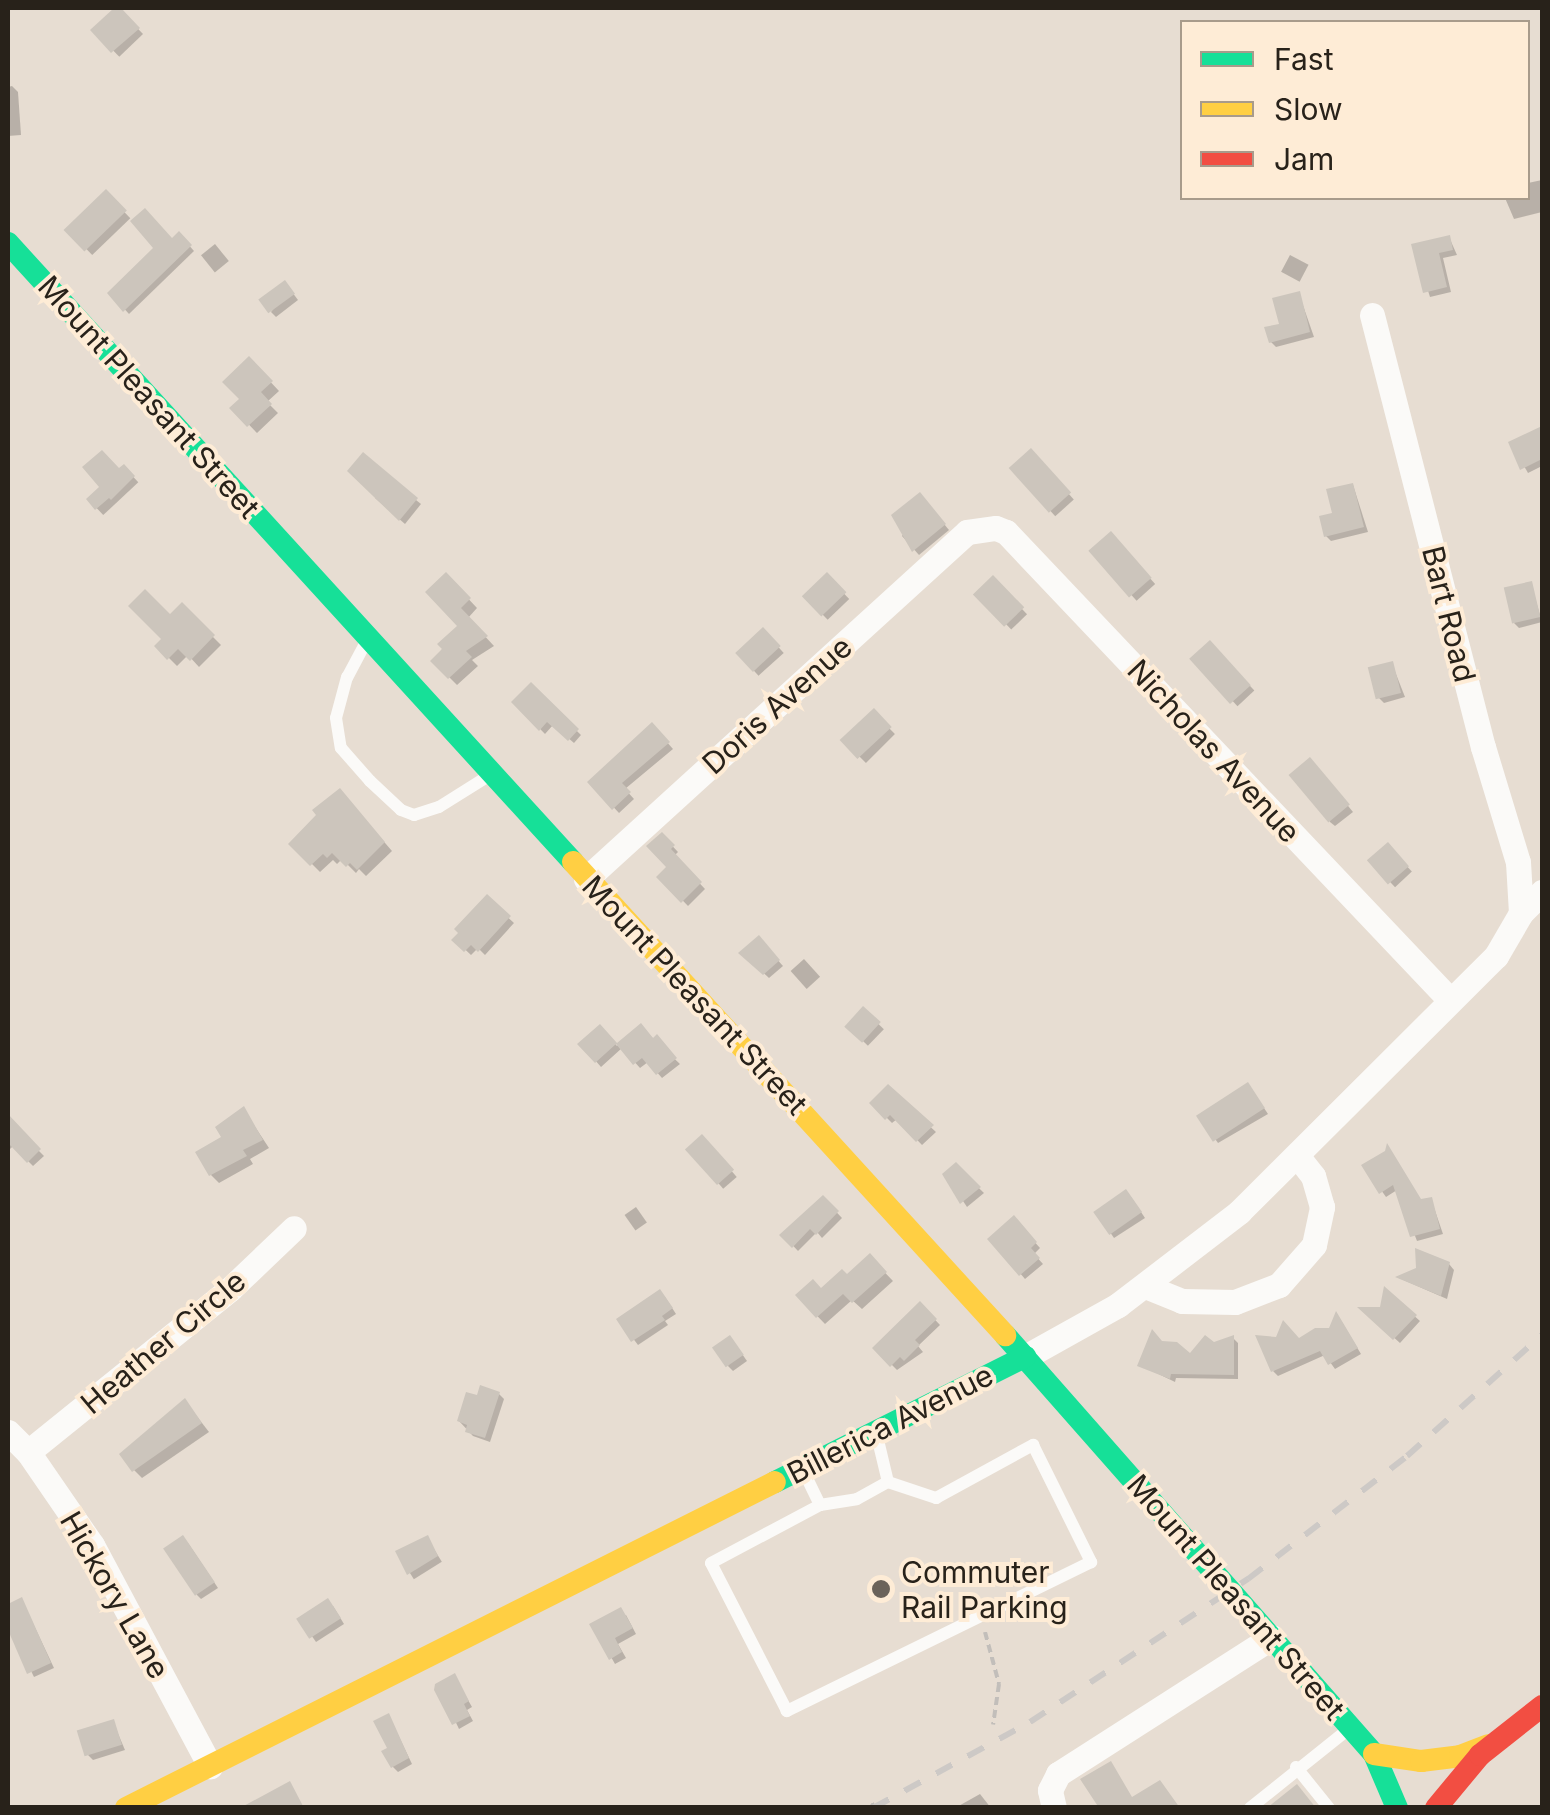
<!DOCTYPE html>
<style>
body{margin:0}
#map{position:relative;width:1550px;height:1815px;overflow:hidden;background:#e7ddd2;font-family:Inter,sans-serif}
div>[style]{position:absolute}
.shadow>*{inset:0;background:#0003;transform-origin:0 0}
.building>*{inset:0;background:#ccc5bc;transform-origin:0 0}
.path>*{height:4px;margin-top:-2px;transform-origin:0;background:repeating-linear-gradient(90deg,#c2beba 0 8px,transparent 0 13px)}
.lane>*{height:12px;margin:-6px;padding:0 6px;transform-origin:6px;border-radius:6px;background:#fbfaf8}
.street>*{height:25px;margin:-12.5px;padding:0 12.5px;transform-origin:12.5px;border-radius:12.5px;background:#fbfaf8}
.fast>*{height:22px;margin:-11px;padding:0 11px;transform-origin:11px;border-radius:11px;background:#16e098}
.slow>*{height:22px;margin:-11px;padding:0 11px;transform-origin:11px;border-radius:11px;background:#ffcf43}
.jam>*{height:22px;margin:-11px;padding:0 11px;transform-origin:11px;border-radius:11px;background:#f24e42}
.rail>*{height:6px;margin-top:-3px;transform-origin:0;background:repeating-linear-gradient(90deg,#cdc9c6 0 18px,transparent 0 36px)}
.dots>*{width:28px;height:28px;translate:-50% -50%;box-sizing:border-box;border:5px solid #feecd6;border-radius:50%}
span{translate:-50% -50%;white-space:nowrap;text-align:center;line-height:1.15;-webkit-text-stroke:8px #feecd6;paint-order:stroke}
.street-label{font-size:30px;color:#28221a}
.poi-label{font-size:30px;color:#28221a}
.left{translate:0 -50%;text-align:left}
.frame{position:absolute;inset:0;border:10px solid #28221a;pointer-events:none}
.legend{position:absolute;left:1180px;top:20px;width:350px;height:180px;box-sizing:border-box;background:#feecd6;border:2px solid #a89b8b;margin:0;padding:12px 18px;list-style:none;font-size:30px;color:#28221a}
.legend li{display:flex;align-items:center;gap:20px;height:50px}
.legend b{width:50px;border:2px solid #a89b8b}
</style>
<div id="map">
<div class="shadow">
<div style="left:118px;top:8px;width:36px;height:33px;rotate:46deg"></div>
<div style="clip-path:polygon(12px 86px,18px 92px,21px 135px,8px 136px,8px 87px)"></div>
<div style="clip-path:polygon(1542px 180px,1542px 212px,1514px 219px,1505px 198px,1528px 198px,1528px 183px)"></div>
<div style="left:106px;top:193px;width:35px;height:53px;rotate:46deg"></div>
<div style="clip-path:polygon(179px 234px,194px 251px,129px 314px,110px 293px)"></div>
<div style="clip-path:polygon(1449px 237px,1457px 255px,1443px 258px,1451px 292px,1430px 297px,1414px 246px)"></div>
<div style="left:215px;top:244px;width:22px;height:18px;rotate:51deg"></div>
<div style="left:1290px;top:255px;width:21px;height:19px;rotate:28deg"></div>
<div style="clip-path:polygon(289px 288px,298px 300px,276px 317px,271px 312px)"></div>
<div style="clip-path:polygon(1299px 294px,1314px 337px,1276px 347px,1271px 342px)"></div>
<div style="clip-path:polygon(249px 359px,279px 391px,267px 402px,278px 413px,257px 433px,233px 408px,242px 399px)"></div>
<div style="clip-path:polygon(1542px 429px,1542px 466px,1528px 473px,1511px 443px)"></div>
<div style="left:1031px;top:452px;width:64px;height:25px;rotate:48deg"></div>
<div style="left:124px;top:467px;width:21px;height:48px;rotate:47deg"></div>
<div style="clip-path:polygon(1353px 485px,1368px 532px,1331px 541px,1326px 536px)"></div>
<div style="clip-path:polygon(378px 495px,416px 500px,421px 504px,405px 524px,375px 498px)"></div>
<div style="clip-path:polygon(924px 500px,949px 530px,919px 555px,902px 536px)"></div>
<div style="left:1111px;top:535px;width:66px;height:25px;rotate:48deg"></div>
<div style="clip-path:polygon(446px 575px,477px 608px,468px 618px,494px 646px,472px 660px,478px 666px,457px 685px,433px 661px,460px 626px)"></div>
<div style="left:827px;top:576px;width:32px;height:30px;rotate:46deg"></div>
<div style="left:993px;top:579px;width:49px;height:22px;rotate:46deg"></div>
<div style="clip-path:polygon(1531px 584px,1542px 622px,1519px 628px,1514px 623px)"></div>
<div style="clip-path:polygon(182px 606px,221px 645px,199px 667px,188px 655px,177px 666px,157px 646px,164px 639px,170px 618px)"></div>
<div style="left:763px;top:630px;width:31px;height:34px;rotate:48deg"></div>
<div style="left:1210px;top:643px;width:65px;height:23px;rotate:47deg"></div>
<div style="clip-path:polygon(1392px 664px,1405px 697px,1384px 703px,1379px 698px)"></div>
<div style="clip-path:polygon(531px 686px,581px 735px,574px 743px,553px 725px,545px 734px,514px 702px)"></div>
<div style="left:873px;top:712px;width:31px;height:41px;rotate:45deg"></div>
<div style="clip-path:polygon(652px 725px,673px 749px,625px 789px,634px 799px,619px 813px,591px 783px)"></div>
<div style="clip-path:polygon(1315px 765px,1353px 812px,1335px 826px,1330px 822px)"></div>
<div style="clip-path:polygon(348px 800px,392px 851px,366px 876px,359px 869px,356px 873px,342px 859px,337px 864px,333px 860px,320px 872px,292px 844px)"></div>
<div style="clip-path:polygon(662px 835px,678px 852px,674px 856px,705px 889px,688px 906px,660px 877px,670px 867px)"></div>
<div style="left:1388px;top:846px;width:35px;height:23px;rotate:47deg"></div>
<div style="clip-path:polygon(487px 898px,514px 923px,485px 955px,478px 948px,471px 955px,455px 940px)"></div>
<div style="clip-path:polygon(759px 939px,783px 966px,769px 978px,742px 953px)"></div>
<div style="left:804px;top:959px;width:24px;height:18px;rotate:48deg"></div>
<div style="left:863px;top:1009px;width:29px;height:23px;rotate:44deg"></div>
<div style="clip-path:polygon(600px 1027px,617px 1046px,641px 1027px,680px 1064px,662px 1078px,648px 1062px,640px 1068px,622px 1048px,601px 1067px,581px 1044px)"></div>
<div style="clip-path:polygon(888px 1088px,936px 1132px,922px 1145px,897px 1119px,892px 1123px,872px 1103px)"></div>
<div style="clip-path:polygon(1252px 1090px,1268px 1114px,1218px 1143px,1199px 1116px)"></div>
<div style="clip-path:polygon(244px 1110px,269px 1148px,250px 1159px,253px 1164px,219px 1183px,211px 1175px,224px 1138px)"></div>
<div style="clip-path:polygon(8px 1120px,44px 1156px,33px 1166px,13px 1146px,8px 1151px)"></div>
<div style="left:702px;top:1137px;width:53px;height:18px;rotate:49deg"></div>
<div style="clip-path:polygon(956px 1166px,984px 1193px,967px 1207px,945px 1174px)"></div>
<div style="clip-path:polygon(1364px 1166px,1422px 1202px,1431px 1199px,1443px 1234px,1417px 1241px,1397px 1190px,1386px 1197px)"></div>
<div style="clip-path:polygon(1131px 1197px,1145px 1218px,1114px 1238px,1096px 1212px)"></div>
<div style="clip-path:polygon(823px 1198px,842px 1218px,822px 1238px,817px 1232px,798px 1251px,783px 1235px)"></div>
<div style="left:636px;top:1207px;width:19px;height:14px;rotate:55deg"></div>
<div style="clip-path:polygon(1014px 1219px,1040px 1248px,1034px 1254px,1043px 1264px,1025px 1279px,991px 1239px)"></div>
<div style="clip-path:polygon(870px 1257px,893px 1281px,862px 1309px,852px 1300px,825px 1324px,798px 1296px,821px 1291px,847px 1277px)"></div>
<div style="clip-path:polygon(1449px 1264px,1454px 1270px,1447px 1299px,1399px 1278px)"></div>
<div style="clip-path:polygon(1386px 1291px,1420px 1321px,1400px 1343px,1363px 1310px,1382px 1310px)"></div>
<div style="clip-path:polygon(665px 1297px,676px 1314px,665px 1321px,668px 1325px,638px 1345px,619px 1320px)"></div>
<div style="clip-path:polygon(920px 1304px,940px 1325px,918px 1346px,923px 1352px,897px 1370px,875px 1348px)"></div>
<div style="clip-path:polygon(1340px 1319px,1361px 1354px,1335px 1369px,1325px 1355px,1278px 1376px,1273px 1371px,1331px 1331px)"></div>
<div style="clip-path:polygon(1233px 1338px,1238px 1343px,1238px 1379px,1176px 1378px,1175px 1382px,1140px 1365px,1162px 1343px,1191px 1357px)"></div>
<div style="clip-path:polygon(735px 1344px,747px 1361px,733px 1371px,728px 1366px)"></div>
<div style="clip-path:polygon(499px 1394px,504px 1399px,490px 1442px,473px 1436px,459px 1421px,478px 1399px)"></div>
<div style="clip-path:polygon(185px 1401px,209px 1432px,142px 1478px,134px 1470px)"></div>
<div style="left:427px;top:1538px;width:28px;height:33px;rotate:58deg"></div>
<div style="clip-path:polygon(188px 1543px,218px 1588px,201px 1599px,197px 1595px)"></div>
<div style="clip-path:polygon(22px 1600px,54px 1668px,34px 1677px,8px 1624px,8px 1607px)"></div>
<div style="clip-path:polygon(333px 1606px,344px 1624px,316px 1642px,300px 1619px)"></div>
<div style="clip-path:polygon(626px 1615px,636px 1634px,618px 1644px,626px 1658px,615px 1664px,593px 1625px)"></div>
<div style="clip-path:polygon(455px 1677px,472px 1707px,467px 1710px,473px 1721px,459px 1729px,438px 1685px)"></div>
<div style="clip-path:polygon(389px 1716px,412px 1764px,398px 1772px,393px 1767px)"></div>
<div style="clip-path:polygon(113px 1722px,125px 1750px,93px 1760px,88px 1755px)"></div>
<div style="clip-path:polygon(980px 1794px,991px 1808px,955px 1808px)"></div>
</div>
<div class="building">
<div style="clip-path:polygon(114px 8px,121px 8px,140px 28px,111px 53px,90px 30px)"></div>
<div style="left:106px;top:189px;width:30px;height:59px;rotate:46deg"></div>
<div style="clip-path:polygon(145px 208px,172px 238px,179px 231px,192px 245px,123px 312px,107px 293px,153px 248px,130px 221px)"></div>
<div style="clip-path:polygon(1450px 235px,1453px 250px,1439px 253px,1447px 287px,1423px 293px,1411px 244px)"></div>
<div style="left:285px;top:280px;width:17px;height:33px;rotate:54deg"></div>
<div style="clip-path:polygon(1300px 291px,1310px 332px,1269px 343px,1264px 327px,1279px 324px,1272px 298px)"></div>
<div style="clip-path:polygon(249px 356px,273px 381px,261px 392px,272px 404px,247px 427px,229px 408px,239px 399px,222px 382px)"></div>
<div style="clip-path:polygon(1542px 426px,1542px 459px,1520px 470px,1508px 442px)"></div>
<div style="left:1031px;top:448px;width:60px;height:30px;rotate:48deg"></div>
<div style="clip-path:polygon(102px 450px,119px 468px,124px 464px,135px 476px,111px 500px,109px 498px,95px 510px,86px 499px,99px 487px,82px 467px)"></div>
<div style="clip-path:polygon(363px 452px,418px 498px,399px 521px,347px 471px)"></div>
<div style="clip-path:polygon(1353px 483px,1364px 527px,1324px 537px,1319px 516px,1332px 513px,1326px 489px)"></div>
<div style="clip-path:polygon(920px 492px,946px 524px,912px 552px,891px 515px)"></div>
<div style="left:1111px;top:531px;width:62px;height:30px;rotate:49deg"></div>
<div style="clip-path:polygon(446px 572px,471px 598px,461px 608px,488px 636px,466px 651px,472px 657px,448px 679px,430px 661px,442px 649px,437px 644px,457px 626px,425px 592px)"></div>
<div style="left:827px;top:572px;width:28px;height:35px;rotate:46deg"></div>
<div style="left:993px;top:575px;width:45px;height:28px;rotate:46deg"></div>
<div style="left:1532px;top:581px;width:37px;height:29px;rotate:77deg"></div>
<div style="clip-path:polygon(145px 589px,170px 614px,182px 602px,215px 635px,190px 661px,178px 649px,167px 660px,154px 646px,161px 639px,128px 606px)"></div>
<div style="left:763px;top:627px;width:26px;height:38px;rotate:47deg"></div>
<div style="left:1210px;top:640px;width:61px;height:28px;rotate:48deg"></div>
<div style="left:1393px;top:661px;width:33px;height:26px;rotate:76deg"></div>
<div style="clip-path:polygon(531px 682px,579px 729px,568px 741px,547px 722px,539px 731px,511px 702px)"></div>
<div style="left:874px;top:708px;width:26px;height:47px;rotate:47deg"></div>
<div style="clip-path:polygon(652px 722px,670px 742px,622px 783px,631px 792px,612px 810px,587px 782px)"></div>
<div style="left:1310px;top:757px;width:62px;height:28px;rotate:50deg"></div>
<div style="clip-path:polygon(340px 788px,385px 842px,357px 870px,350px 863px,346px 867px,332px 853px,327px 858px,323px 854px,310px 866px,288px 844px,316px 815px,312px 810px)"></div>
<div style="clip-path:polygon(662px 832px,675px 845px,671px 849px,702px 882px,681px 903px,656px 877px,666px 867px,646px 846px)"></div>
<div style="left:1388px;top:842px;width:32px;height:28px;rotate:49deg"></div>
<div style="clip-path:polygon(487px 894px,511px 916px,478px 952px,471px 945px,464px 952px,451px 940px,458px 933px,454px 929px)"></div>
<div style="clip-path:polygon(759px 935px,780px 960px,763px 975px,738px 953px)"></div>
<div style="left:863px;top:1006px;width:24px;height:28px;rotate:42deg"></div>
<div style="clip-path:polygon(641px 1023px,653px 1038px,657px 1034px,677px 1058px,656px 1075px,642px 1058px,633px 1065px,616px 1044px,595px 1063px,577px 1044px,600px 1024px,617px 1043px)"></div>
<div style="left:1248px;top:1082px;width:31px;height:62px;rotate:57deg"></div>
<div style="clip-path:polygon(888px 1084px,934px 1125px,916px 1142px,890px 1115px,885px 1120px,869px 1103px)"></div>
<div style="clip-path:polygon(244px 1106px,263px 1140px,243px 1150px,247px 1156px,209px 1176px,195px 1152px,221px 1137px,215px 1127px)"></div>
<div style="clip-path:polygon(8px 1114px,41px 1149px,27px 1163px,8px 1143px)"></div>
<div style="left:702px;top:1134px;width:48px;height:23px;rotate:48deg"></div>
<div style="clip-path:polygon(1387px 1143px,1421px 1199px,1432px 1197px,1440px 1229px,1410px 1237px,1393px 1185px,1379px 1194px,1361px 1165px,1385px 1151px)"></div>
<div style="clip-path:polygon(956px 1162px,981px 1187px,960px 1204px,942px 1174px)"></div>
<div style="left:1126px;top:1189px;width:28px;height:40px;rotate:55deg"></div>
<div style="clip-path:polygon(823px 1195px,839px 1211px,816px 1235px,810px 1229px,792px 1248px,779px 1235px)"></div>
<div style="clip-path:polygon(1014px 1215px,1037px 1242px,1031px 1248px,1040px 1258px,1019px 1276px,987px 1239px)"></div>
<div style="clip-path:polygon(1415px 1248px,1450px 1262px,1441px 1296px,1395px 1277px,1416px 1268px)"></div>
<div style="clip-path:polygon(870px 1253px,887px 1272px,852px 1303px,843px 1294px,816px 1318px,795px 1295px,813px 1279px,821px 1288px,842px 1269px,847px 1274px)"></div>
<div style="clip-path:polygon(1384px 1286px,1417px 1315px,1393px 1340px,1357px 1307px,1380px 1307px)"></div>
<div style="clip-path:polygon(660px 1289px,673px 1308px,662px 1316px,665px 1320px,631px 1342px,616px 1319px)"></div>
<div style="clip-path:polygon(920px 1301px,937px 1319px,915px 1340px,920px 1345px,904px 1361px,900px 1357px,890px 1367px,872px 1348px)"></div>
<div style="clip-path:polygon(1336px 1311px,1358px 1348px,1328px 1365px,1320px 1351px,1271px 1372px,1255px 1335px,1276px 1337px,1283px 1320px,1299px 1338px,1315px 1328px,1329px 1328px)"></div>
<div style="clip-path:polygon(1152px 1329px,1162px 1341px,1177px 1342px,1190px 1353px,1205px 1335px,1214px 1342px,1234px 1335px,1234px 1375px,1171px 1374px,1170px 1379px,1137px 1366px)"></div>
<div style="left:730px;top:1335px;width:24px;height:22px;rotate:55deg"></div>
<div style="clip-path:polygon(480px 1385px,500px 1392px,485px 1438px,465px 1432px,467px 1425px,457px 1421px,466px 1392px,477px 1395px)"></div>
<div style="clip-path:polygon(185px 1398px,202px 1423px,132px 1472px,119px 1454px)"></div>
<div style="left:183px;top:1535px;width:57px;height:24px;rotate:56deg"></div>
<div style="clip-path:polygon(428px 1535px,438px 1556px,407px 1575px,395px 1551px)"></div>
<div style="clip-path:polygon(22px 1597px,51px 1663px,27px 1674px,8px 1630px,8px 1604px)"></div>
<div style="left:328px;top:1598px;width:24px;height:38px;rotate:57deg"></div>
<div style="clip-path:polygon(621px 1607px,633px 1628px,615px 1638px,622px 1652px,609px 1660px,589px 1624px)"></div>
<div style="clip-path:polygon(455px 1673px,469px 1701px,464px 1704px,470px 1716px,452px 1725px,434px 1690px,435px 1684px)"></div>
<div style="clip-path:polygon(389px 1713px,409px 1758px,391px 1768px,381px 1751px,387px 1748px,373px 1721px)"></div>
<div style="left:114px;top:1719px;width:27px;height:39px;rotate:73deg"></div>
<div style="clip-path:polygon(1111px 1761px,1132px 1797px,1160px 1780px,1180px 1808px,1099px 1808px,1080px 1779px)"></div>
<div style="clip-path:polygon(290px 1781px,304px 1808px,240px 1808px)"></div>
<div style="clip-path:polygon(1297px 1784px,1316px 1808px,1267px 1808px)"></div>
</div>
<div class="path">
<div style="left:985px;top:1632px;width:54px;rotate:74.9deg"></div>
<div style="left:999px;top:1684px;width:41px;rotate:98.3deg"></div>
<div style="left:872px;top:1803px;width:5px;rotate:68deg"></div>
</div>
<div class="lane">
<div style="left:366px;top:642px;width:40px;rotate:118deg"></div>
<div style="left:347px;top:677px;width:42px;rotate:105deg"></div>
<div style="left:336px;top:718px;width:30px;rotate:81deg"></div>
<div style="left:341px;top:748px;width:44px;rotate:48.7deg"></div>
<div style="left:370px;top:781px;width:42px;rotate:43.1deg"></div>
<div style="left:401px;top:810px;width:14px;rotate:21deg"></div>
<div style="left:414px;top:815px;width:26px;rotate:-18deg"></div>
<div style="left:439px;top:807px;width:60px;rotate:-32.1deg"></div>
<div style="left:877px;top:1436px;width:47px;rotate:76.6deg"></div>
<div style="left:1033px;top:1445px;width:131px;rotate:63.6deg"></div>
<div style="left:1091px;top:1562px;width:339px;rotate:153.9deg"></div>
<div style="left:787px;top:1711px;width:166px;rotate:-117.2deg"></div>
<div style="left:711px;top:1563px;width:123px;rotate:-28deg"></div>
<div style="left:820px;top:1505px;width:37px;rotate:-9deg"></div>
<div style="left:857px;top:1499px;width:35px;rotate:-29deg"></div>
<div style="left:888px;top:1482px;width:51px;rotate:18.4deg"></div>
<div style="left:936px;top:1498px;width:111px;rotate:-28.7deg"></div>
<div style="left:803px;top:1470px;width:39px;rotate:64deg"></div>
<div style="left:1296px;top:1767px;width:53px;rotate:51.2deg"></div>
<div style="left:1250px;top:1808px;width:128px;rotate:-38.7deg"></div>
</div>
<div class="street">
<div style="left:1372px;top:315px;width:446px;rotate:75.6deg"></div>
<div style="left:1483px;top:747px;width:120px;rotate:73.1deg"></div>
<div style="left:1518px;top:862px;width:51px;rotate:86.6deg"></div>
<div style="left:586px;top:879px;width:515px;rotate:-42.33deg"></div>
<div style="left:967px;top:532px;width:29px;rotate:-8deg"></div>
<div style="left:996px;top:528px;width:11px;rotate:22deg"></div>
<div style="left:1006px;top:532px;width:645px;rotate:46.51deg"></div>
<div style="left:1145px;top:1286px;width:40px;rotate:22deg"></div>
<div style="left:1182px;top:1301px;width:53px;rotate:1.1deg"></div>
<div style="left:1235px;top:1302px;width:47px;rotate:-21.1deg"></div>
<div style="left:1279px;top:1285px;width:53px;rotate:-48.8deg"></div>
<div style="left:1314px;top:1245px;width:39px;rotate:-78deg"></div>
<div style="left:1322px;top:1207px;width:32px;rotate:-106deg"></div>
<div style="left:1313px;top:1176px;width:24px;rotate:-128deg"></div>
<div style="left:1025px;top:1357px;width:107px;rotate:-29.2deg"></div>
<div style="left:1118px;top:1305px;width:153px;rotate:-37.5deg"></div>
<div style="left:1239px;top:1212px;width:363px;rotate:-44.9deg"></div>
<div style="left:1496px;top:956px;width:50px;rotate:-59.8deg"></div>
<div style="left:1521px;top:913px;width:30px;rotate:-45deg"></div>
<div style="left:8px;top:1432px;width:28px;rotate:45deg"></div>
<div style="left:28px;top:1452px;width:113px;rotate:55.5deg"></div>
<div style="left:92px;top:1545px;width:251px;rotate:61.9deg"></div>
<div style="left:28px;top:1452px;width:260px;rotate:-38.9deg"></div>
<div style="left:230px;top:1289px;width:88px;rotate:-43.6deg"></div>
<div style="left:1054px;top:1808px;width:18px;rotate:-103deg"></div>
<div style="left:1050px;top:1790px;width:18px;rotate:-63deg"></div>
<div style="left:1058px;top:1774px;width:254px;rotate:-32.6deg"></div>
</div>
<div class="fast">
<div style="left:8px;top:243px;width:838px;rotate:47.61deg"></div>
<div style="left:1005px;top:1335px;width:558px;rotate:48.63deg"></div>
<div style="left:1374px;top:1754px;width:59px;rotate:66.9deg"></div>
<div style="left:775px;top:1482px;width:280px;rotate:-26.6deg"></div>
</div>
<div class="slow">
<div style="left:573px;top:862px;width:641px;rotate:47.59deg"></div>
<div style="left:1374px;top:1754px;width:48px;rotate:8.5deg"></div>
<div style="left:1421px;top:1761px;width:39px;rotate:-7deg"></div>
<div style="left:1460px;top:1756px;width:30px;rotate:-21deg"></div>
<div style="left:126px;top:1808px;width:726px;rotate:-26.67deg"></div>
</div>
<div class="jam">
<div style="left:1436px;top:1808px;width:69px;rotate:-50.3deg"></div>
<div style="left:1480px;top:1755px;width:79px;rotate:-38.3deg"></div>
</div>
<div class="rail">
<div style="left:873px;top:1808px;width:179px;rotate:-28.7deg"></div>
<div style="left:1030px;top:1722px;width:261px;rotate:-33.3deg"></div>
<div style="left:1248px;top:1579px;width:201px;rotate:-37.7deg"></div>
<div style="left:1407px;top:1456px;width:181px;rotate:-41.9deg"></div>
</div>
<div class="dots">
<div style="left:881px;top:1589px;background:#6b635a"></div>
</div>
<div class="street-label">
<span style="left:149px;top:397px;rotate:48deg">Mount Pleasant Street</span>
<span style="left:1449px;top:614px;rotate:76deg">Bart Road</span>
<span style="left:777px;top:705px;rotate:-42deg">Doris Avenue</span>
<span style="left:1214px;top:751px;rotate:47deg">Nicholas Avenue</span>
<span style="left:695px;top:995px;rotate:47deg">Mount Pleasant Street</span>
<span style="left:163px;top:1342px;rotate:-40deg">Heather Circle</span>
<span style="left:890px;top:1424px;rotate:-27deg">Billerica Avenue</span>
<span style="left:115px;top:1595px;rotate:60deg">Hickory Lane</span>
<span style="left:1236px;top:1597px;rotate:49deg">Mount Pleasant Street</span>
</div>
<div class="poi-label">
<span class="left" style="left:901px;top:1589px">Commuter<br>Rail Parking</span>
</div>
<div class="frame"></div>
<ul class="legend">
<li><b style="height:12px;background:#16e098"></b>Fast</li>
<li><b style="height:12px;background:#ffcf43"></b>Slow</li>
<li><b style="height:12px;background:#f24e42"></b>Jam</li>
</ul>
</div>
